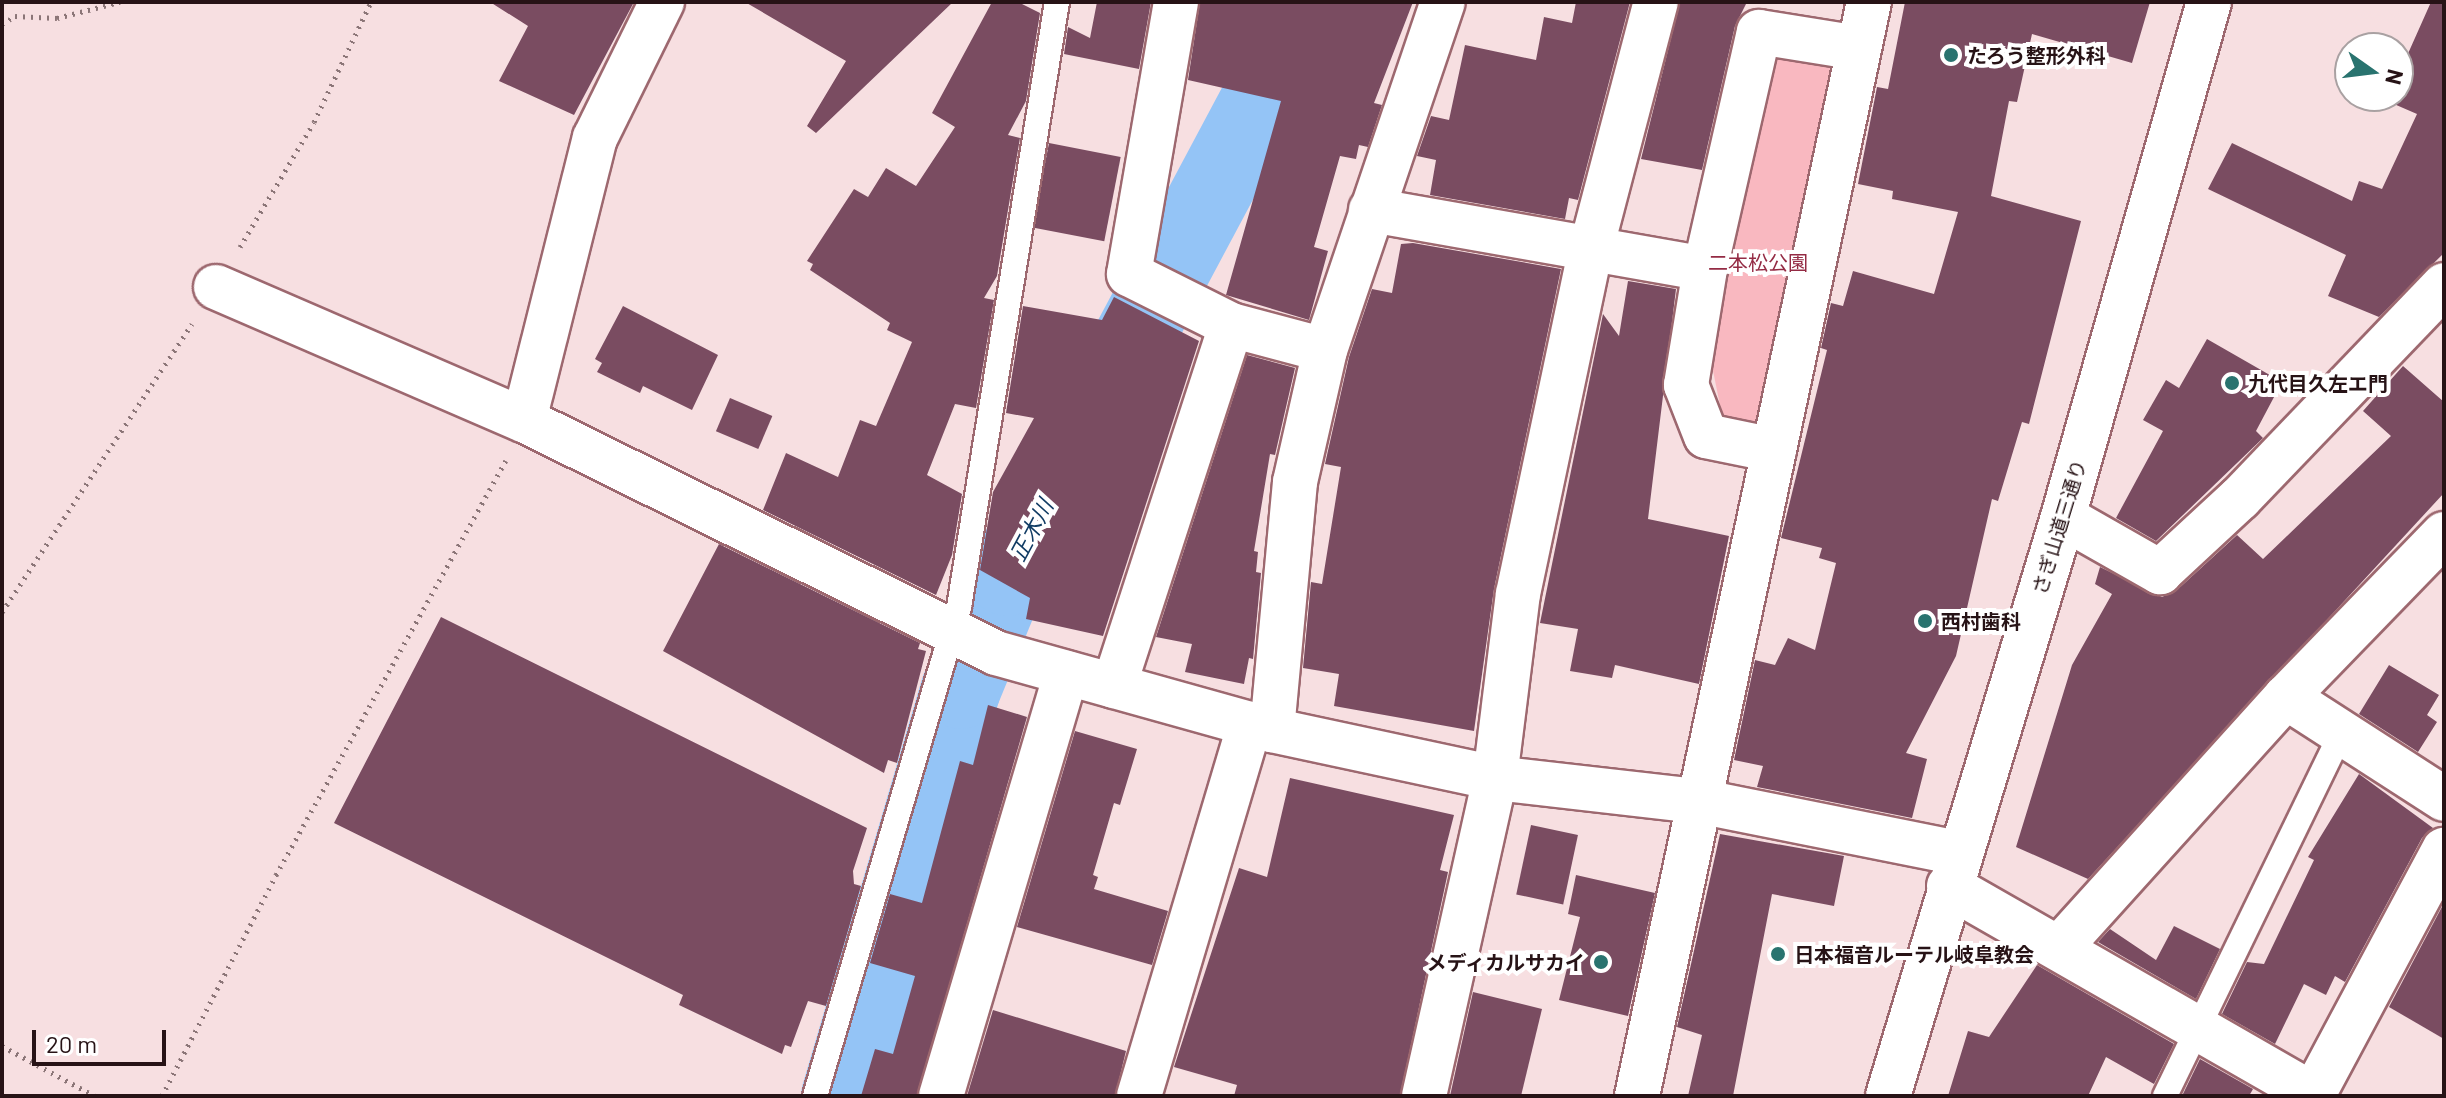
<!DOCTYPE html>
<meta charset="utf-8">
<style>
body{margin:0}
#map{position:relative;width:2446px;height:1098px;overflow:hidden;background:#f7dfe1;font-family:Barlow,"Noto Sans JP",sans-serif}
div>[style]{position:absolute}
.green>*{inset:0;background:#f9b8c0}
.river>*{height:80px;margin:-40px;padding:0 40px;transform-origin:40px;border-radius:40px;background:#94c4f6}
.building>*{inset:0;background:#7a4c61;transform-origin:0 0}
.path>*{height:5px;margin-top:-2.5px;transform-origin:0;background:repeating-linear-gradient(90deg,#8b7577 0 2px,transparent 0 8px)}
.roads{filter:drop-shadow(2px 0 #9d686f) drop-shadow(-2px 0 #9d686f) drop-shadow(0 2px #9d686f) drop-shadow(0 -2px #9d686f)}
.service>*{height:24px;margin:-12px;padding:0 12px;transform-origin:12px;border-radius:12px;background:#fff}
.minor>*{height:44px;margin:-22px;padding:0 22px;transform-origin:22px;border-radius:22px;background:#fff}
.tertiary>*{height:44px;margin:-22px;padding:0 22px;transform-origin:22px;border-radius:22px;background:#fff}
.dots>*{width:22px;height:22px;translate:-50% -50%;box-sizing:border-box;border:4px solid #fff;border-radius:50%}
span{translate:-50% -50%;white-space:nowrap;text-align:center;line-height:1.15;-webkit-text-stroke:8px #fff;paint-order:stroke}
.poi-label{font-size:20px;color:#271316;font-weight:700}
.left{translate:0 -50%;text-align:left}
.right{translate:-100% -50%;text-align:right}
.park-label{font-size:20px;color:#942b44}
.street-label{font-size:20px;color:#271316}
.water-label{font-size:22px;color:#113c64;font-style:italic}
.frame{position:absolute;inset:0;border:4px solid #271316;pointer-events:none}
.north{position:absolute;left:2334px;top:32px;width:80px;height:80px;box-sizing:border-box;background:#fff;border:2px solid #a9a1a2;border-radius:50%;rotate:104deg;font-size:22px;font-weight:700;line-height:32px;text-align:center;color:#271316}
.north::after{content:'';display:block;margin:auto;width:28px;height:36px;background:#29736f;clip-path:polygon(50% 0,100% 100%,50% 72%,0 100%)}
.scale{position:absolute;left:32px;top:1030px;width:134px;height:36px;box-sizing:border-box;border:4px solid #271316;border-top:0;padding-left:10px;font-size:24px;line-height:28px;white-space:nowrap;color:#271316;-webkit-text-stroke:6px #fff;paint-order:stroke}
</style>
<div id="map">
<div class="green">
<div style="clip-path:polygon(1770px 46px,1836px 61px,1764px 426px,1723px 420px,1708px 346px)"></div>
</div>
<div class="river">
<div style="left:841px;top:1096px;width:424px;rotate:-73.6deg"></div>
<div style="left:961px;top:689px;width:122px;rotate:-67.8deg"></div>
<div style="left:1007px;top:576px;width:650px;rotate:-61.94deg"></div>
</div>
<div class="building">
<div style="clip-path:polygon(490px 2px,634px 2px,574px 115px,499px 81px,528px 26px)"></div>
<div style="clip-path:polygon(745px 2px,953px 2px,816px 133px,807px 126px,846px 61px)"></div>
<div style="clip-path:polygon(992px 2px,1018px 2px,1040px 13px,1026px 101px,1008px 135px,1020px 138px,997px 276px,984px 298px,994px 300px,976px 408px,955px 404px,927px 475px,962px 494px,952px 555px,936px 595px,763px 510px,786px 453px,838px 477px,860px 420px,876px 426px,912px 342px,887px 330px,890px 323px,810px 270px,813px 264px,807px 261px,854px 189px,868px 197px,886px 168px,916px 186px,955px 127px,932px 113px)"></div>
<div style="clip-path:polygon(1097px 2px,1151px 2px,1139px 69px,1064px 54px,1068px 27px,1090px 38px)"></div>
<div style="clip-path:polygon(1200px 2px,1413px 2px,1374px 103px,1382px 105px,1368px 147px,1359px 145px,1356px 159px,1340px 156px,1314px 247px,1328px 251px,1309px 320px,1226px 295px,1281px 101px,1188px 80px)"></div>
<div style="clip-path:polygon(1576px 2px,1630px 2px,1578px 200px,1569px 198px,1565px 219px,1430px 195px,1436px 160px,1417px 156px,1431px 116px,1449px 120px,1465px 45px,1536px 60px,1544px 17px,1572px 23px)"></div>
<div style="clip-path:polygon(1680px 2px,1747px 2px,1735px 26px,1702px 170px,1641px 159px)"></div>
<div style="clip-path:polygon(1905px 2px,2150px 2px,2132px 63px,2032px 34px,2017px 102px,2009px 101px,1991px 196px,2081px 221px,2029px 424px,2022px 422px,1998px 501px,1992px 499px,1956px 656px,1906px 753px,1927px 759px,1912px 818px,1757px 787px,1763px 766px,1734px 760px,1755px 660px,1775px 665px,1788px 638px,1815px 650px,1836px 563px,1819px 558px,1822px 548px,1781px 538px,1827px 350px,1821px 348px,1831px 303px,1843px 306px,1853px 271px,1934px 294px,1958px 212px,1892px 199px,1893px 191px,1858px 184px,1877px 87px,1888px 89px)"></div>
<div style="clip-path:polygon(2431px 2px,2444px 2px,2444px 253px,2379px 317px,2328px 296px,2346px 255px,2208px 189px,2232px 143px,2352px 201px,2359px 181px,2382px 189px,2417px 114px,2387px 101px,2398px 96px,2398px 76px)"></div>
<div style="left:1049px;top:143px;width:73px;height:86px;rotate:11deg"></div>
<div style="clip-path:polygon(1413px 243px,1561px 269px,1494px 589px,1474px 731px,1334px 706px,1339px 674px,1303px 668px,1311px 582px,1322px 584px,1341px 467px,1325px 464px,1349px 357px,1372px 289px,1392px 293px,1401px 244px)"></div>
<div style="clip-path:polygon(1628px 281px,1676px 289px,1648px 519px,1729px 536px,1699px 684px,1615px 665px,1612px 678px,1570px 671px,1578px 629px,1540px 623px,1603px 314px,1619px 336px)"></div>
<div style="clip-path:polygon(1114px 297px,1199px 341px,1103px 636px,1026px 619px,1030px 598px,980px 570px,993px 492px,1034px 418px,1006px 413px,1023px 306px,1102px 320px)"></div>
<div style="clip-path:polygon(623px 306px,718px 355px,692px 410px,643px 386px,640px 393px,597px 372px,602px 363px,595px 359px)"></div>
<div style="clip-path:polygon(2207px 339px,2282px 382px,2256px 431px,2263px 438px,2156px 541px,2116px 518px,2163px 431px,2143px 420px,2166px 380px,2179px 388px)"></div>
<div style="clip-path:polygon(1247px 355px,1295px 368px,1275px 455px,1270px 454px,1254px 551px,1258px 552px,1256px 572px,1261px 573px,1253px 659px,1249px 658px,1244px 684px,1185px 672px,1192px 644px,1156px 637px)"></div>
<div style="clip-path:polygon(2403px 366px,2444px 402px,2444px 493px,2088px 879px,2016px 847px,2072px 665px,2112px 594px,2095px 584px,2100px 567px,2162px 597px,2177px 590px,2237px 535px,2263px 559px,2391px 436px,2363px 411px)"></div>
<div style="left:730px;top:398px;width:46px;height:36px;rotate:23deg"></div>
<div style="clip-path:polygon(719px 544px,920px 643px,918px 649px,926px 651px,897px 763px,888px 760px,884px 773px,663px 651px)"></div>
<div style="clip-path:polygon(441px 617px,867px 828px,853px 871px,854px 884px,861px 886px,826px 1006px,808px 1001px,791px 1047px,785px 1045px,782px 1054px,679px 1005px,683px 995px,334px 823px)"></div>
<div style="clip-path:polygon(2389px 665px,2439px 695px,2427px 715px,2437px 722px,2418px 752px,2359px 714px)"></div>
<div style="clip-path:polygon(988px 705px,1027px 717px,917px 1096px,861px 1096px,875px 1049px,893px 1054px,915px 976px,870px 963px,890px 894px,922px 903px,960px 761px,973px 765px)"></div>
<div style="clip-path:polygon(1075px 731px,1137px 749px,1120px 805px,1114px 803px,1093px 875px,1098px 877px,1094px 889px,1168px 911px,1152px 965px,1017px 927px)"></div>
<div style="clip-path:polygon(2359px 774px,2433px 828px,2422px 838px,2345px 982px,2335px 976px,2326px 995px,2304px 984px,2275px 1044px,2222px 1014px,2247px 962px,2264px 964px,2314px 860px,2308px 857px)"></div>
<div style="clip-path:polygon(1290px 778px,1454px 815px,1440px 870px,1448px 872px,1400px 1096px,1234px 1096px,1237px 1085px,1174px 1067px,1239px 868px,1267px 877px)"></div>
<div style="left:1531px;top:825px;width:48px;height:71px;rotate:12deg"></div>
<div style="clip-path:polygon(1720px 834px,1844px 856px,1834px 906px,1772px 894px,1733px 1096px,1688px 1096px,1702px 1035px,1677px 1027px)"></div>
<div style="clip-path:polygon(1576px 875px,1655px 893px,1628px 1016px,1559px 1000px,1580px 917px,1568px 914px)"></div>
<div style="clip-path:polygon(2444px 903px,2444px 1039px,2389px 1007px)"></div>
<div style="clip-path:polygon(2174px 926px,2220px 949px,2196px 999px,2098px 942px,2110px 929px,2156px 960px)"></div>
<div style="clip-path:polygon(2037px 965px,2174px 1044px,2154px 1084px,2106px 1057px,2088px 1096px,1948px 1096px,1968px 1031px,1989px 1037px)"></div>
<div style="clip-path:polygon(1473px 992px,1542px 1009px,1521px 1096px,1450px 1096px)"></div>
<div style="clip-path:polygon(993px 1010px,1126px 1051px,1115px 1096px,967px 1096px)"></div>
<div style="clip-path:polygon(2200px 1059px,2253px 1089px,2249px 1096px,2182px 1096px)"></div>
</div>
<div class="path">
<div style="left:2px;top:24px;width:15px;rotate:-32deg"></div>
<div style="left:15px;top:16px;width:42px;rotate:2.7deg"></div>
<div style="left:57px;top:18px;width:65px;rotate:-14.3deg"></div>
<div style="left:240px;top:247px;width:145px;rotate:-59.4deg"></div>
<div style="left:314px;top:122px;width:133px;rotate:-64.6deg"></div>
<div style="left:2px;top:612px;width:345px;rotate:-56.6deg"></div>
<div style="left:2px;top:1046px;width:106px;rotate:28.3deg"></div>
<div style="left:162px;top:1096px;width:249px;rotate:-62.7deg"></div>
<div style="left:276px;top:875px;width:474px;rotate:-61deg"></div>
</div>
<div class="roads">
<div class="service">
<div style="left:815px;top:1096px;width:510px;rotate:-73.59deg"></div>
<div style="left:959px;top:607px;width:613px;rotate:-80.8deg"></div>
<div style="left:2165px;top:1096px;width:403px;rotate:-64.1deg"></div>
</div>
<div class="minor">
<div style="left:1176px;top:2px;width:276px;rotate:99.8deg"></div>
<div style="left:1129px;top:274px;width:114px;rotate:26.6deg"></div>
<div style="left:1231px;top:325px;width:97px;rotate:14.9deg"></div>
<div style="left:1371px;top:210px;width:339px;rotate:10deg"></div>
<div style="left:216px;top:287px;width:335px;rotate:23.4deg"></div>
<div style="left:524px;top:420px;width:526px;rotate:26.27deg"></div>
<div style="left:996px;top:653px;width:287px;rotate:15.6deg"></div>
<div style="left:1272px;top:730px;width:228px;rotate:12.1deg"></div>
<div style="left:1495px;top:778px;width:204px;rotate:6.5deg"></div>
<div style="left:1698px;top:801px;width:265px;rotate:11.3deg"></div>
<div style="left:524px;top:420px;width:291px;rotate:-75.9deg"></div>
<div style="left:595px;top:138px;width:152px;rotate:-63.8deg"></div>
<div style="left:1774px;top:450px;width:69px;rotate:-168.4deg"></div>
<div style="left:1706px;top:436px;width:55px;rotate:-111.4deg"></div>
<div style="left:1686px;top:385px;width:118px;rotate:-80.7deg"></div>
<div style="left:1705px;top:269px;width:243px;rotate:-77.2deg"></div>
<div style="left:1759px;top:32px;width:101px;rotate:9.1deg"></div>
<div style="left:2063px;top:517px;width:112px;rotate:29.6deg"></div>
<div style="left:2160px;top:572px;width:109px;rotate:-42.8deg"></div>
<div style="left:2240px;top:498px;width:295px;rotate:-46.2deg"></div>
<div style="left:1114px;top:686px;width:379px;rotate:-72deg"></div>
<div style="left:2286px;top:697px;width:188px;rotate:32.8deg"></div>
<div style="left:1272px;top:730px;width:249px;rotate:-84.7deg"></div>
<div style="left:1295px;top:482px;width:135px;rotate:-77.2deg"></div>
<div style="left:1325px;top:350px;width:367px;rotate:-71.3deg"></div>
<div style="left:1949px;top:886px;width:422px;rotate:29.8deg"></div>
<div style="left:2059px;top:948px;width:338px;rotate:-47.9deg"></div>
<div style="left:2286px;top:697px;width:227px;rotate:-45.9deg"></div>
<div style="left:2313px;top:1095px;width:278px;rotate:-61.9deg"></div>
<div style="left:941px;top:1096px;width:441px;rotate:-73.5deg"></div>
<div style="left:1139px;top:1096px;width:388px;rotate:-73.4deg"></div>
<div style="left:1424px;top:1096px;width:326px;rotate:-77.4deg"></div>
<div style="left:1495px;top:778px;width:185px;rotate:-82.9deg"></div>
<div style="left:1518px;top:594px;width:353px;rotate:-78.1deg"></div>
<div style="left:1591px;top:249px;width:255px;rotate:-75.3deg"></div>
<div style="left:1637px;top:1096px;width:1118px;rotate:-78.03deg"></div>
</div>
<div class="tertiary">
<div style="left:1888px;top:1096px;width:605px;rotate:-73.18deg"></div>
<div style="left:2063px;top:517px;width:535px;rotate:-74.17deg"></div>
</div>
</div>
<div class="dots">
<div style="left:1951px;top:55px;background:#29736f"></div>
<div style="left:2232px;top:383px;background:#29736f"></div>
<div style="left:1925px;top:621px;background:#29736f"></div>
<div style="left:1778px;top:954px;background:#29736f"></div>
<div style="left:1601px;top:962px;background:#29736f"></div>
</div>
<div class="poi-label">
<span class="left" style="left:1967px;top:55px">たろう整形外科</span>
<span class="left" style="left:2248px;top:383px">九代目久左エ門</span>
<span class="left" style="left:1941px;top:621px">西村歯科</span>
<span class="left" style="left:1794px;top:954px">日本福音ルーテル岐阜教会</span>
<span class="right" style="left:1585px;top:962px">メディカルサカイ</span>
</div>
<div class="park-label">
<span style="left:1758px;top:262px">二本松公園</span>
</div>
<div class="street-label">
<span style="left:2059px;top:527px;rotate:-73deg">さぎ山道三通り</span>
</div>
<div class="water-label">
<span style="left:1031px;top:530px;rotate:-62deg">正木川</span>
</div>
<div class="frame"></div>
<div class="north">N</div>
<div class="scale">20 m</div>
</div>
